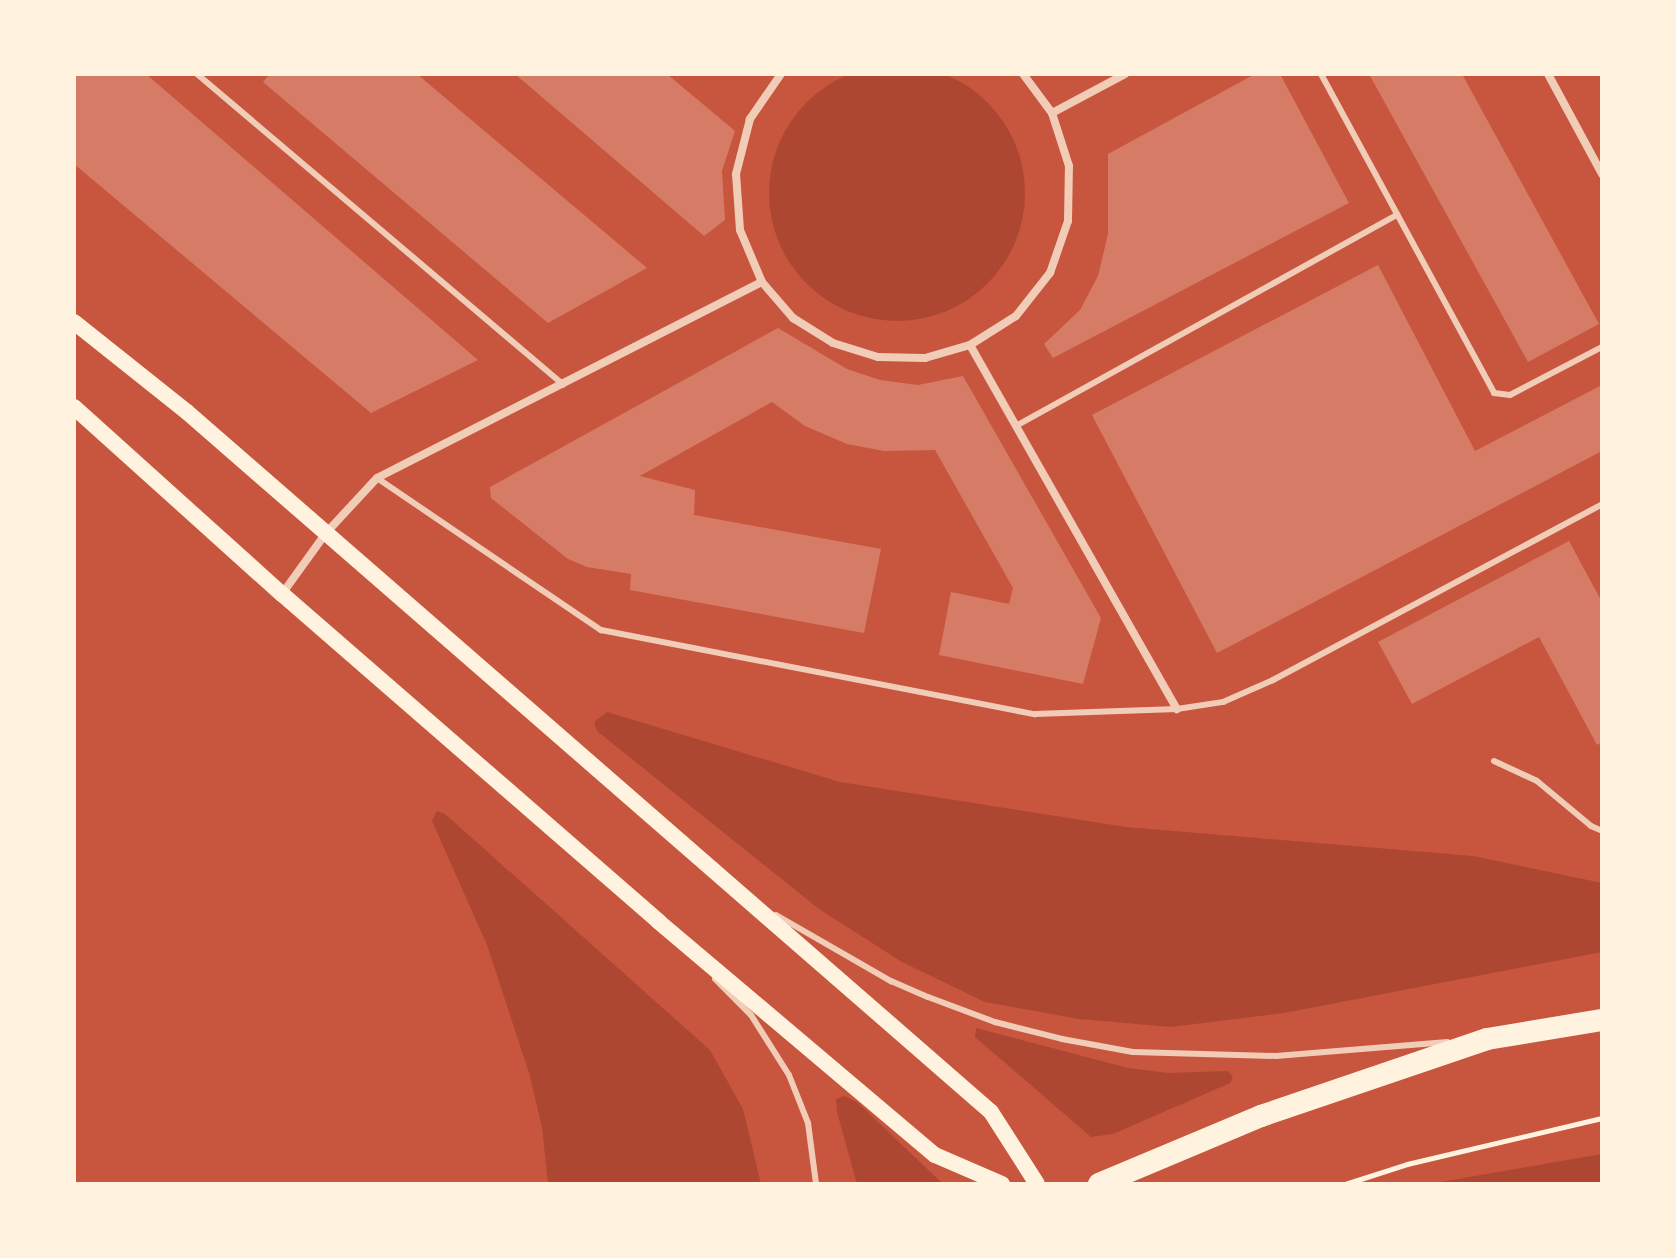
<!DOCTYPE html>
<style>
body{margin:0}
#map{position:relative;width:1676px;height:1258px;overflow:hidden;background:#c8553d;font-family:"Titillium Web",sans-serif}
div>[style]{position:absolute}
.green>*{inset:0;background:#ae4732}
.round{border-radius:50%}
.building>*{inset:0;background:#d67c66}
.path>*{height:5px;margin:-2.5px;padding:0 2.5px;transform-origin:2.5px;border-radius:2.5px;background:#fff3e0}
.service>*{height:6px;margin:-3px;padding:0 3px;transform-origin:3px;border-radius:3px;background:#f1ccb7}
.minor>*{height:8px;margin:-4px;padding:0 4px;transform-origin:4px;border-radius:4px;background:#f1ccb7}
.secondary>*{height:16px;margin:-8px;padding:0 8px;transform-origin:8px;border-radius:8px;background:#fff3e0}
.trunk>*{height:22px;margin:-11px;padding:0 11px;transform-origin:11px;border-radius:11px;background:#fff3e0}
span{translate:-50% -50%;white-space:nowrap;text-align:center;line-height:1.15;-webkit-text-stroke:8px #fff3e0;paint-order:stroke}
.frame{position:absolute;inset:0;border:76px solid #fff3e0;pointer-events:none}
</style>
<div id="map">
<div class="green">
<div class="round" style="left:769px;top:65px;width:256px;height:256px"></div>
<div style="clip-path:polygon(607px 712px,840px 782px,1126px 827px,1473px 856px,1602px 883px,1602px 952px,1284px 1013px,1171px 1027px,1079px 1019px,985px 1002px,902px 962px,819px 909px,597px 731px,594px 722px)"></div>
<div style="clip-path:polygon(437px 811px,445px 814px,710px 1050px,743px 1109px,761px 1184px,548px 1184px,542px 1127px,529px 1073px,487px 945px,432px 821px)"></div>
<div style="clip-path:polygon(976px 1028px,1128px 1068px,1168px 1073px,1228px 1071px,1233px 1077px,1230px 1083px,1113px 1134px,1091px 1137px,975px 1037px)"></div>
<div style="clip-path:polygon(844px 1096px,857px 1102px,943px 1184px,857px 1184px,837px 1112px,836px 1099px)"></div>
<div style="clip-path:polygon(1602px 1154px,1602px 1184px,1429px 1184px)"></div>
</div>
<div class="building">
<div style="clip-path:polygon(74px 74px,146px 74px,478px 360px,371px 413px,74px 164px)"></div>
<div style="clip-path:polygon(270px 74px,417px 74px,647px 268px,548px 323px,263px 82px)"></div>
<div style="clip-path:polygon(515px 74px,667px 74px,735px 131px,722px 171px,725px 220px,704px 236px)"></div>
<div style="clip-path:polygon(1255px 74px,1280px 74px,1349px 203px,1053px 358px,1044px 344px,1080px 310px,1098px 276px,1108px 234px,1108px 154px)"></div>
<div style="clip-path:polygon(1369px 74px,1462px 74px,1599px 324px,1528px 362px)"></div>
<div style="clip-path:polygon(1378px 265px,1475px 451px,1602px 385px,1602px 451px,1217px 653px,1092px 415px)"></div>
<div style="clip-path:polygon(778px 328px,847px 369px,880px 380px,918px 385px,963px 376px,1101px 618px,1083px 684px,939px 655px,951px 592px,1009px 604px,1013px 588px,935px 450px,884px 451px,847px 444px,805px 426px,772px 402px,640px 476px,695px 490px,694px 515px,881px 549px,864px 633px,630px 590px,631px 574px,587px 567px,568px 559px,491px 498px,490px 487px)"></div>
<div style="clip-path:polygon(1569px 541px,1602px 602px,1602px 742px,1597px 745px,1539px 637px,1412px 704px,1378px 642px)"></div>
</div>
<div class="path">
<div style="left:1345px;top:1184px;width:65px;rotate:-17.9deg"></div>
<div style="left:1407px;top:1164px;width:200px;rotate:-13.3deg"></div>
</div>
<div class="service">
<div style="left:197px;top:74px;width:480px;rotate:40.3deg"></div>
<div style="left:1321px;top:74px;width:363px;rotate:61.5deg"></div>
<div style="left:1494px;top:393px;width:16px;rotate:7deg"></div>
<div style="left:1510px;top:395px;width:104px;rotate:-27.6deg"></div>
<div style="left:1016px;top:426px;width:436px;rotate:-29deg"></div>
<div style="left:377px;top:478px;width:271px;rotate:34.2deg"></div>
<div style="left:601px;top:630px;width:442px;rotate:11deg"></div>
<div style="left:1035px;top:714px;width:142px;rotate:-2deg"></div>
<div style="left:1177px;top:709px;width:47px;rotate:-8.7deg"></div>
<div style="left:1223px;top:702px;width:55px;rotate:-23.7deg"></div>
<div style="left:1273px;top:680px;width:373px;rotate:-28.1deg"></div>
<div style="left:1494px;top:761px;width:47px;rotate:24.9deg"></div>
<div style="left:1537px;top:781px;width:70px;rotate:39.8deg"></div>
<div style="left:1591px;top:826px;width:12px;rotate:24deg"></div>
<div style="left:776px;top:915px;width:133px;rotate:29.9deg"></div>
<div style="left:891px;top:981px;width:40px;rotate:23.4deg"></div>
<div style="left:928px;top:997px;width:72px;rotate:20.5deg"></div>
<div style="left:995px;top:1022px;width:69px;rotate:14.2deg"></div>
<div style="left:1062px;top:1039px;width:72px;rotate:10.4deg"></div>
<div style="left:1133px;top:1052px;width:143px;rotate:1.6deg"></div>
<div style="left:1276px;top:1056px;width:172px;rotate:-4.7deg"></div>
<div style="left:715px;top:979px;width:51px;rotate:45deg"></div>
<div style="left:751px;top:1015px;width:71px;rotate:57.7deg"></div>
<div style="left:789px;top:1075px;width:52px;rotate:68.4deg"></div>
<div style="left:808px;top:1123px;width:62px;rotate:82.5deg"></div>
</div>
<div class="minor">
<div style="left:781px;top:74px;width:55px;rotate:124.6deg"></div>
<div style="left:750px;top:119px;width:57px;rotate:104.3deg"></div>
<div style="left:736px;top:174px;width:56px;rotate:85.9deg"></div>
<div style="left:740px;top:230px;width:56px;rotate:67.1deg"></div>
<div style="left:762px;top:282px;width:48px;rotate:49.3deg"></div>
<div style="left:793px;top:318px;width:47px;rotate:32deg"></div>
<div style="left:833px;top:343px;width:47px;rotate:17.3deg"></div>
<div style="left:878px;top:357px;width:47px;rotate:1.2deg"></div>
<div style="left:925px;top:358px;width:47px;rotate:-16.1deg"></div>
<div style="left:970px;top:345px;width:54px;rotate:-32.2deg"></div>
<div style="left:1016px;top:316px;width:55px;rotate:-51.7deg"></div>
<div style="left:1050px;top:273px;width:55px;rotate:-70.9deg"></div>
<div style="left:1068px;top:221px;width:55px;rotate:-89deg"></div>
<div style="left:1069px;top:166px;width:56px;rotate:-107.8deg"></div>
<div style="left:1052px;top:113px;width:49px;rotate:-126.6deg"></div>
<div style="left:1548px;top:74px;width:114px;rotate:61.6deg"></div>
<div style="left:1052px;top:113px;width:83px;rotate:-28.1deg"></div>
<div style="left:970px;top:345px;width:419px;rotate:60.4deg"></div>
<div style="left:282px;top:594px;width:75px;rotate:-54.2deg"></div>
<div style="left:326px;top:533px;width:75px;rotate:-47.2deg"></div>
<div style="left:377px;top:478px;width:432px;rotate:-27deg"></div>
</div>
<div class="secondary">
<div style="left:74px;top:322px;width:144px;rotate:38.5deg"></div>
<div style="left:187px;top:412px;width:1066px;rotate:41.04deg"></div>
<div style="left:991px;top:1112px;width:85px;rotate:57.4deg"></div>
<div style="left:74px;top:407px;width:280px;rotate:42deg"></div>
<div style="left:282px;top:594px;width:500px;rotate:41deg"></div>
<div style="left:659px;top:922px;width:361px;rotate:40.2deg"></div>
<div style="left:935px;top:1155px;width:73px;rotate:23.4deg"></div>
</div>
<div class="trunk">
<div style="left:1099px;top:1184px;width:176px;rotate:-22.8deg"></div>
<div style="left:1261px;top:1116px;width:239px;rotate:-18.8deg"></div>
<div style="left:1487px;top:1039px;width:117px;rotate:-9.4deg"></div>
</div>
<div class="frame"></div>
</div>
